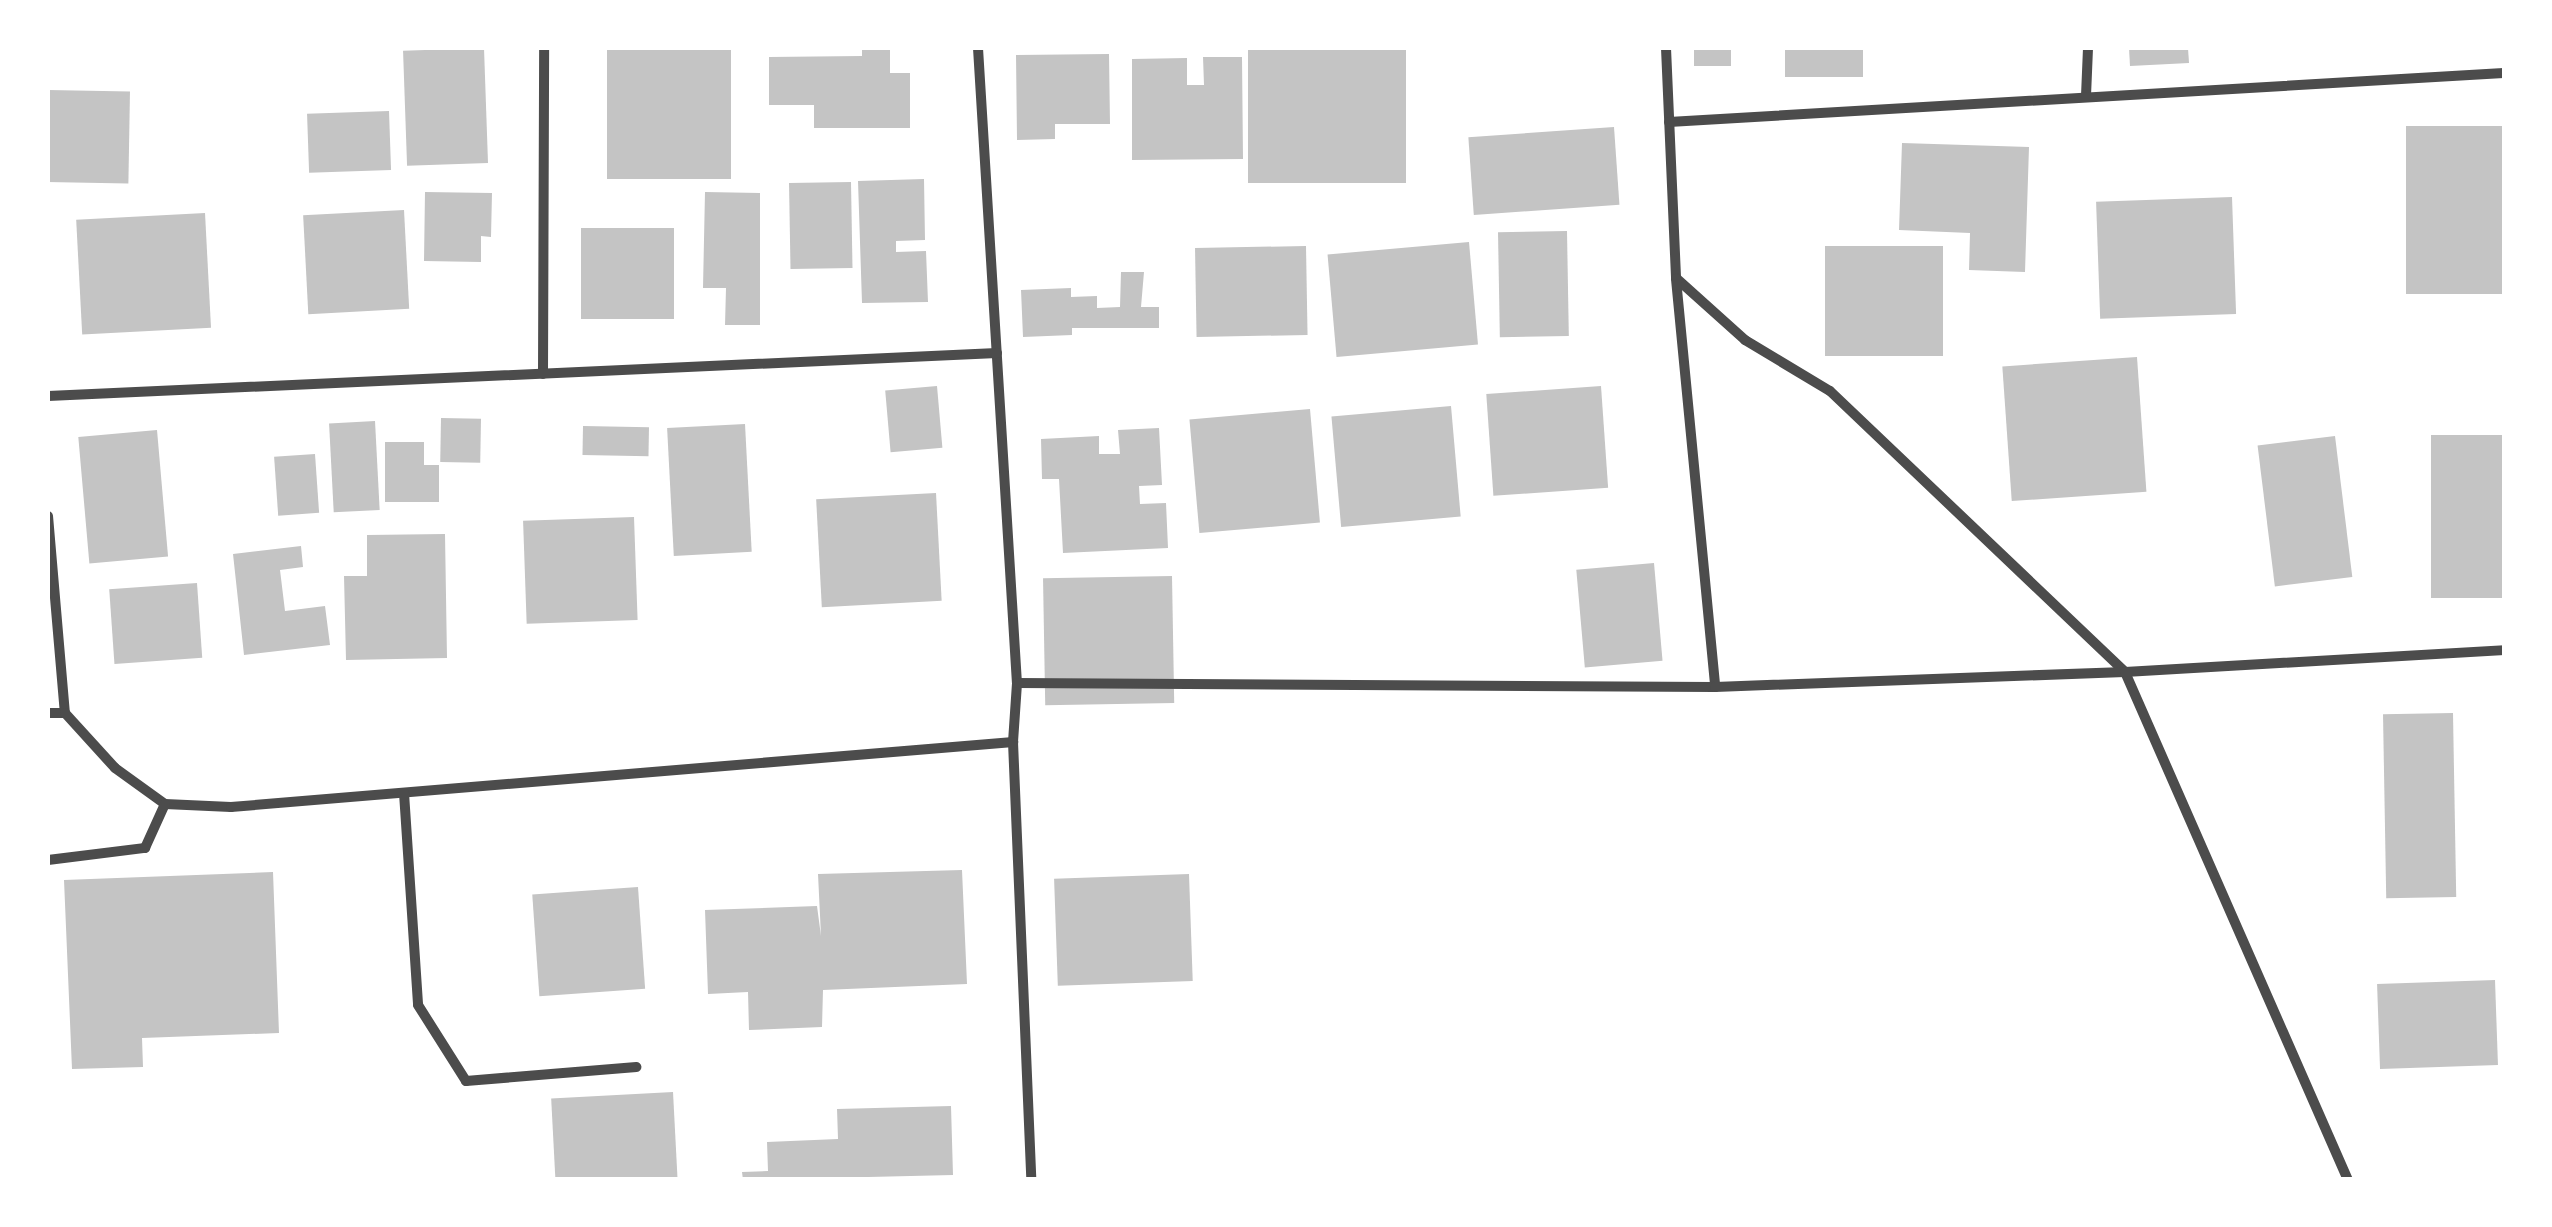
<!DOCTYPE html>
<style>
body{margin:0}
#map{position:relative;width:2552px;height:1227px;overflow:hidden;background:#fff;font-family:"Alegreya Sans",sans-serif}
div>[style]{position:absolute}
.building>*{inset:0;background:#c4c4c4;transform-origin:0 0}
.minor>*{height:10px;margin:-5px;padding:0 5px;transform-origin:5px;border-radius:5px;background:#4c4c4c}
span{translate:-50% -50%;white-space:nowrap;text-align:center;line-height:1.15;-webkit-text-stroke:8px #fff;paint-order:stroke}
.frame{position:absolute;inset:0;border:50px solid #fff;pointer-events:none}
</style>
<div id="map">
<div class="building">
<div style="left:484px;top:48px;width:115px;height:81px;rotate:88deg"></div>
<div style="left:607px;top:48px;width:124px;height:131px"></div>
<div style="clip-path:polygon(862px 48px,890px 48px,890px 73px,910px 73px,910px 128px,814px 128px,814px 105px,769px 105px,769px 57px,862px 56px)"></div>
<div style="left:1248px;top:48px;width:158px;height:135px"></div>
<div style="left:1694px;top:48px;width:37px;height:18px"></div>
<div style="left:1785px;top:48px;width:78px;height:29px"></div>
<div style="clip-path:polygon(2129px 48px,2188px 48px,2189px 63px,2130px 66px)"></div>
<div style="clip-path:polygon(1109px 54px,1110px 124px,1055px 124px,1055px 139px,1017px 140px,1016px 55px)"></div>
<div style="clip-path:polygon(1203px 57px,1242px 57px,1243px 159px,1132px 160px,1132px 59px,1187px 58px,1187px 85px,1204px 85px)"></div>
<div style="left:48px;top:90px;width:82px;height:92px;rotate:1deg"></div>
<div style="left:389px;top:111px;width:59px;height:82px;rotate:88deg"></div>
<div style="left:2504px;top:126px;width:168px;height:98px;rotate:90deg"></div>
<div style="left:1614px;top:127px;width:78px;height:146px;rotate:86deg"></div>
<div style="clip-path:polygon(1902px 143px,2029px 147px,2025px 272px,1969px 270px,1970px 233px,1899px 230px)"></div>
<div style="clip-path:polygon(924px 179px,925px 240px,896px 241px,896px 252px,926px 251px,928px 302px,862px 303px,858px 181px)"></div>
<div style="left:851px;top:182px;width:86px;height:62px;rotate:89deg"></div>
<div style="clip-path:polygon(425px 192px,492px 193px,491px 237px,481px 236px,481px 262px,424px 261px)"></div>
<div style="clip-path:polygon(705px 192px,760px 193px,760px 325px,725px 325px,726px 288px,703px 288px)"></div>
<div style="left:2232px;top:197px;width:117px;height:136px;rotate:88deg"></div>
<div style="left:404px;top:210px;width:99px;height:101px;rotate:87deg"></div>
<div style="left:205px;top:213px;width:115px;height:129px;rotate:87deg"></div>
<div style="left:581px;top:228px;width:93px;height:91px"></div>
<div style="left:1567px;top:231px;width:105px;height:69px;rotate:89deg"></div>
<div style="left:1469px;top:242px;width:103px;height:142px;rotate:85deg"></div>
<div style="left:1306px;top:246px;width:89px;height:111px;rotate:89deg"></div>
<div style="left:1825px;top:246px;width:118px;height:110px"></div>
<div style="clip-path:polygon(1121px 272px,1144px 272px,1141px 307px,1159px 307px,1159px 328px,1072px 328px,1072px 335px,1023px 337px,1021px 290px,1071px 288px,1071px 297px,1097px 296px,1097px 308px,1120px 307px)"></div>
<div style="left:2137px;top:357px;width:135px;height:135px;rotate:86deg"></div>
<div style="left:937px;top:386px;width:62px;height:52px;rotate:85deg"></div>
<div style="left:1601px;top:386px;width:102px;height:115px;rotate:86deg"></div>
<div style="left:1451px;top:406px;width:111px;height:120px;rotate:85deg"></div>
<div style="left:1310px;top:409px;width:114px;height:121px;rotate:85deg"></div>
<div style="left:441px;top:418px;width:40px;height:44px;rotate:1deg"></div>
<div style="left:375px;top:421px;width:89px;height:46px;rotate:87deg"></div>
<div style="left:745px;top:424px;width:128px;height:78px;rotate:87deg"></div>
<div style="left:583px;top:426px;width:66px;height:29px;rotate:1deg"></div>
<div style="clip-path:polygon(1159px 428px,1162px 485px,1139px 486px,1140px 504px,1166px 503px,1168px 548px,1063px 553px,1059px 479px,1042px 479px,1041px 439px,1099px 436px,1099px 454px,1120px 454px,1118px 430px)"></div>
<div style="left:157px;top:430px;width:127px;height:79px;rotate:85deg"></div>
<div style="left:2504px;top:435px;width:163px;height:73px;rotate:90deg"></div>
<div style="left:2335px;top:436px;width:142px;height:78px;rotate:83deg"></div>
<div style="clip-path:polygon(385px 442px,424px 442px,424px 465px,439px 465px,439px 502px,385px 502px)"></div>
<div style="left:315px;top:454px;width:59px;height:41px;rotate:86deg"></div>
<div style="left:936px;top:493px;width:108px;height:120px;rotate:87deg"></div>
<div style="left:634px;top:517px;width:103px;height:111px;rotate:88deg"></div>
<div style="clip-path:polygon(445px 534px,447px 658px,346px 660px,344px 576px,367px 576px,367px 535px)"></div>
<div style="clip-path:polygon(301px 546px,303px 567px,280px 570px,285px 611px,325px 606px,330px 645px,244px 655px,233px 554px)"></div>
<div style="left:1654px;top:563px;width:98px;height:78px;rotate:85deg"></div>
<div style="left:1172px;top:576px;width:127px;height:129px;rotate:89deg"></div>
<div style="left:197px;top:583px;width:75px;height:88px;rotate:86deg"></div>
<div style="left:2453px;top:713px;width:184px;height:70px;rotate:89deg"></div>
<div style="clip-path:polygon(962px 870px,967px 984px,823px 990px,822px 1027px,749px 1030px,748px 992px,708px 994px,705px 910px,817px 906px,821px 936px,818px 874px)"></div>
<div style="clip-path:polygon(273px 872px,279px 1033px,142px 1038px,143px 1067px,72px 1069px,64px 880px)"></div>
<div style="left:1189px;top:874px;width:107px;height:135px;rotate:88deg"></div>
<div style="left:638px;top:887px;width:102px;height:106px;rotate:86deg"></div>
<div style="left:2495px;top:980px;width:85px;height:118px;rotate:88deg"></div>
<div style="left:673px;top:1092px;width:88px;height:122px;rotate:87deg"></div>
<div style="clip-path:polygon(951px 1106px,953px 1175px,743px 1180px,742px 1172px,768px 1171px,767px 1142px,838px 1139px,837px 1109px)"></div>
</div>
<div class="minor">
<div style="left:978px;top:48px;width:636px;rotate:86.49deg"></div>
<div style="left:1666px;top:48px;width:230px;rotate:87.5deg"></div>
<div style="left:1676px;top:278px;width:93px;rotate:41.9deg"></div>
<div style="left:1745px;top:340px;width:99px;rotate:31deg"></div>
<div style="left:1830px;top:391px;width:407px;rotate:43.6deg"></div>
<div style="left:2125px;top:672px;width:555px;rotate:66.3deg"></div>
<div style="left:2086px;top:96px;width:48px;rotate:-87.6deg"></div>
<div style="left:1669px;top:122px;width:836px;rotate:-3.36deg"></div>
<div style="left:1676px;top:279px;width:410px;rotate:84.5deg"></div>
<div style="left:543px;top:374px;width:326px;rotate:-89.8deg"></div>
<div style="left:48px;top:396px;width:950px;rotate:-2.59deg"></div>
<div style="left:48px;top:516px;width:198px;rotate:85.1deg"></div>
<div style="left:48px;top:713px;width:17px"></div>
<div style="left:65px;top:713px;width:74px;rotate:47.7deg"></div>
<div style="left:115px;top:768px;width:62px;rotate:35.8deg"></div>
<div style="left:165px;top:804px;width:66px;rotate:2.6deg"></div>
<div style="left:231px;top:807px;width:785px;rotate:-4.75deg"></div>
<div style="left:1013px;top:742px;width:59px;rotate:-86.1deg"></div>
<div style="left:1017px;top:683px;width:698px;rotate:0.33deg"></div>
<div style="left:1715px;top:687px;width:410px;rotate:-2.1deg"></div>
<div style="left:2125px;top:672px;width:380px;rotate:-3.3deg"></div>
<div style="left:1013px;top:742px;width:438px;rotate:87.6deg"></div>
<div style="left:404px;top:793px;width:212px;rotate:86.2deg"></div>
<div style="left:418px;top:1005px;width:90px;rotate:57.7deg"></div>
<div style="left:466px;top:1081px;width:171px;rotate:-4.7deg"></div>
<div style="left:48px;top:860px;width:98px;rotate:-7.1deg"></div>
<div style="left:145px;top:848px;width:48px;rotate:-65.6deg"></div>
</div>
<div class="frame"></div>
</div>
